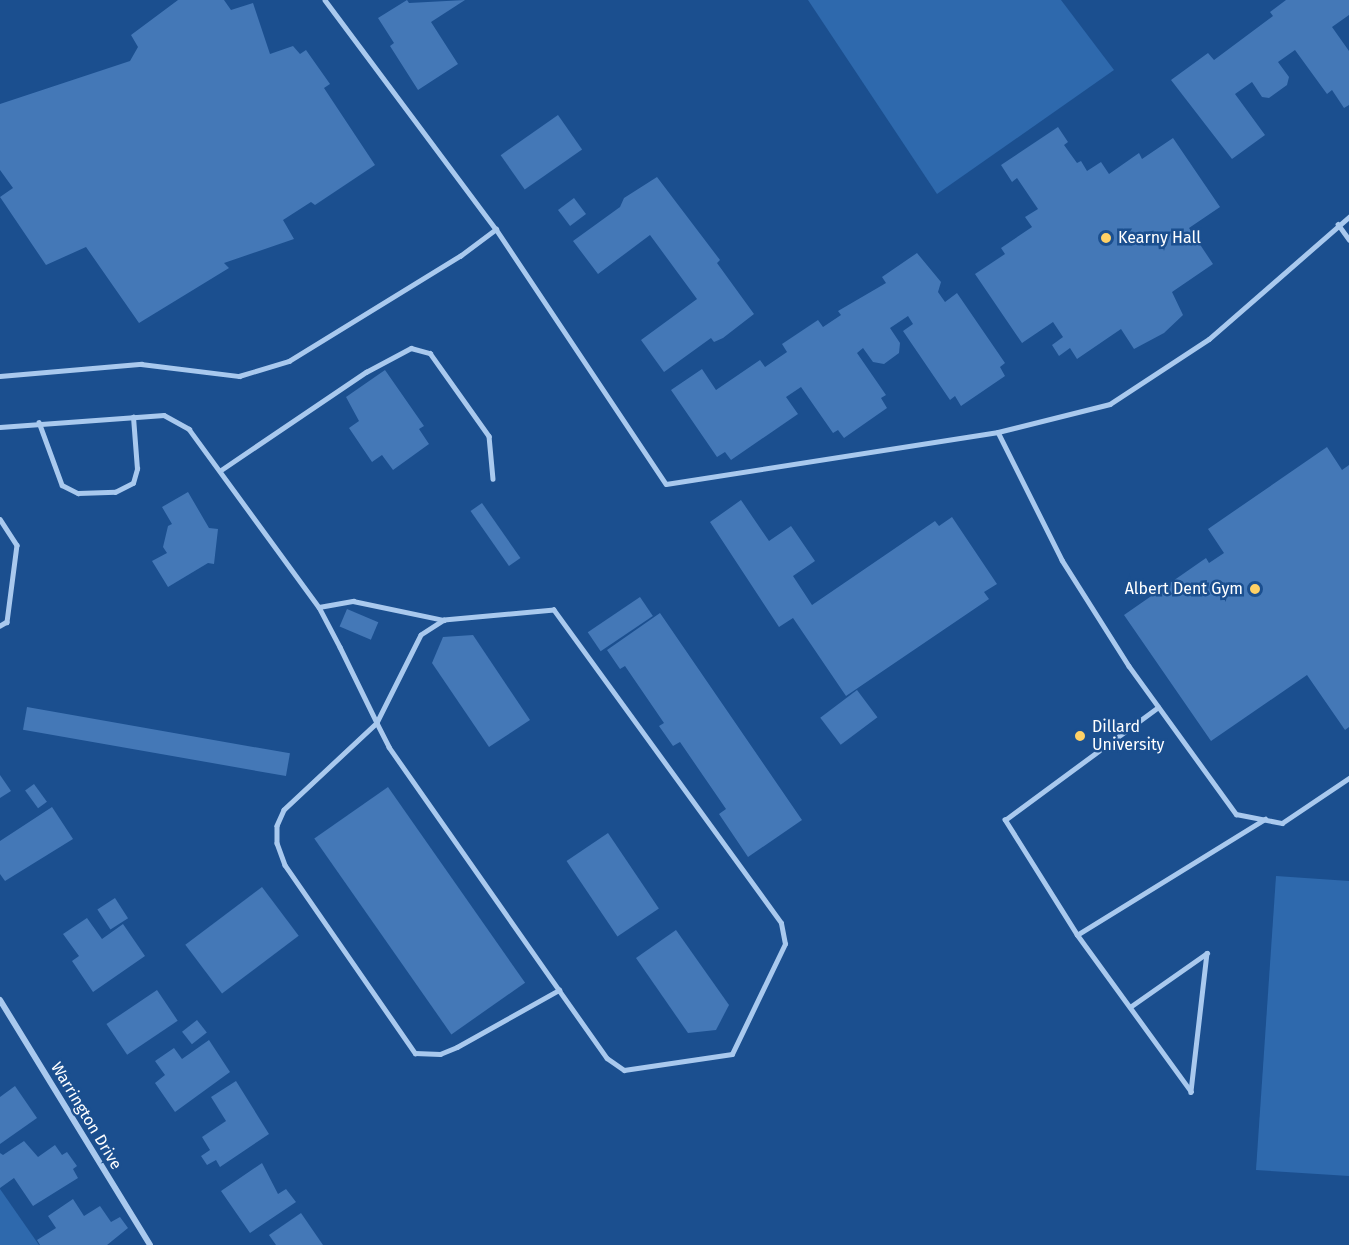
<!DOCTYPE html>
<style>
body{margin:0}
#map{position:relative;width:1349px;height:1245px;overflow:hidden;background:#1b4f8f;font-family:"Fira Sans",sans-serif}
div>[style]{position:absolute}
.green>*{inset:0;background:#2e69ad}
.building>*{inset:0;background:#4478b7;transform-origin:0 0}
.service>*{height:4.5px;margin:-2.25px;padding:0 2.25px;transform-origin:2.25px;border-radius:2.25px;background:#a9c9ee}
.minor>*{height:6px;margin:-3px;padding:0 3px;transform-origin:3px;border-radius:3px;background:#a9c9ee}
.dots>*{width:16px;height:16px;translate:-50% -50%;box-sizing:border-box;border:3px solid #1b4f8f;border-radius:50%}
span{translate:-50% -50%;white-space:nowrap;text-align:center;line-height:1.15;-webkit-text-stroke:5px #1b4f8f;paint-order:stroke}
.poi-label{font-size:16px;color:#fff}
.left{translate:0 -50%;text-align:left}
.right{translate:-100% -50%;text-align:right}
.street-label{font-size:16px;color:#fff}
</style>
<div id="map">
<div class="green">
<div style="clip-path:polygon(808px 0,1061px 0,1114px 70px,937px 194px)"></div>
<div style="clip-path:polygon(1276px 876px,1349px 881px,1349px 1176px,1256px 1170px)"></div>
<div style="clip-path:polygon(0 1189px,39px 1245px,0 1245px)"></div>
</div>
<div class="building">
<div style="clip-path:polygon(178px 0,224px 0,231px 10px,253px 3px,270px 54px,293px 46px,300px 54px,306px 50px,330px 84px,324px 88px,375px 165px,315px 205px,311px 202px,283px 220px,294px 239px,224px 263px,229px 268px,139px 323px,86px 247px,46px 265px,0 197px,13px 188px,0 170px,0 104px,130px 61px,138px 47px,131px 35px)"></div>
<div style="clip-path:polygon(407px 0,409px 3px,465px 0,431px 22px,458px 64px,418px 90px,390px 46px,394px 43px,378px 18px)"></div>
<div style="clip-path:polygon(1286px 0,1349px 0,1349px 15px,1332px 27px,1349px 51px,1349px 105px,1344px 108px,1332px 90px,1327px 94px,1295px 50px,1278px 62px,1289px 77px,1287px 85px,1269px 98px,1262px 97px,1252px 82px,1235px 94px,1265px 135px,1232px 159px,1171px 80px,1208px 53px,1214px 60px,1273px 16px,1270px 12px)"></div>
<div style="left:558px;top:115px;width:42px;height:70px;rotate:55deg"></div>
<div style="clip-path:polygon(1058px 127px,1068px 142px,1064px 145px,1077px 163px,1081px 161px,1087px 171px,1101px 162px,1109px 174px,1139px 153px,1142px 159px,1173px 138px,1220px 207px,1189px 228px,1213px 264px,1172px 292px,1183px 315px,1164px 333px,1134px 349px,1121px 329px,1077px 359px,1070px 348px,1059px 356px,1052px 345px,1063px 337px,1053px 322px,1022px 343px,975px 274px,1005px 254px,1001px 248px,1032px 227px,1025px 217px,1038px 209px,1017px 178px,1012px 182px,1001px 165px)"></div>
<div style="clip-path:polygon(657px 177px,720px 260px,717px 263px,754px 314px,723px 338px,714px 342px,711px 338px,664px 372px,641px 340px,697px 299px,650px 235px,598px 274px,573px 241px,620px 207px,624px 198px)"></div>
<div style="left:574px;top:198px;width:20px;height:20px;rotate:53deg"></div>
<div style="clip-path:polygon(917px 253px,941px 282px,938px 292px,945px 302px,957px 293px,1005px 363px,1000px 367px,1005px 376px,961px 406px,955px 396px,950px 400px,903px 331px,913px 324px,908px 316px,890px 328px,900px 343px,899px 353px,884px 364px,873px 362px,863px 348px,857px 353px,886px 395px,881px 398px,887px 408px,844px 438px,838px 430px,833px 433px,801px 387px,786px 397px,798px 414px,731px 460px,725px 452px,717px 457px,671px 390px,702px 369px,716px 390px,760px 360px,765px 367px,787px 352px,782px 344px,818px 320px,823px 327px,841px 315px,838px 311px,886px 283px,882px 277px)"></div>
<div style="clip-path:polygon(385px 370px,424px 426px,419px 429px,429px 444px,393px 470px,382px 455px,372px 462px,349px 428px,359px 421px,346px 397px)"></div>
<div style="clip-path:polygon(1327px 447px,1342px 470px,1349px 465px,1349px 727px,1345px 730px,1307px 675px,1211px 741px,1124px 615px,1206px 558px,1209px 563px,1224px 553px,1208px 529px)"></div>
<div style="clip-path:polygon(188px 492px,209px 528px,218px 529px,214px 564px,208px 563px,168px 587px,152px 561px,167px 553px,163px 547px,168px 526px,172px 524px,162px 507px)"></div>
<div style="clip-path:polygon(741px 500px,769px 541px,791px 526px,815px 561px,793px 576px,812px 605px,935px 521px,939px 526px,952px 517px,997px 584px,984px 592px,989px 599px,846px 696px,793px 618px,779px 627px,710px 522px)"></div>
<div style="left:482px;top:503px;width:67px;height:14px;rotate:55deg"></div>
<div style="left:640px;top:597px;width:23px;height:63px;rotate:56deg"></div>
<div style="left:347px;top:609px;width:34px;height:19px;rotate:23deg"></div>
<div style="clip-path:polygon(660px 613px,802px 820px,748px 857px,719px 814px,726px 809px,680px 742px,673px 746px,659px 726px,664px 723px,625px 666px,620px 669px,607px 650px)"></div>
<div style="clip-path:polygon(473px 635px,530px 720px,489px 747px,432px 663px,443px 637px)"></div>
<div style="left:857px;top:690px;width:34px;height:46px;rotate:53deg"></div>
<div style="left:27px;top:707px;width:267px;height:23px;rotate:10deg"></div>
<div style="clip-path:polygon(0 775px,11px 791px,0 798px)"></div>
<div style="left:34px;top:784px;width:22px;height:11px;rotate:54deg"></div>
<div style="left:388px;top:787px;width:239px;height:90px;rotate:55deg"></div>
<div style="clip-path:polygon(52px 807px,73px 839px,5px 881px,0 874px,0 841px)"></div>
<div style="left:608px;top:833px;width:91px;height:50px;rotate:56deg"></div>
<div style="left:262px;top:887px;width:61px;height:96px;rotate:53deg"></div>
<div style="left:115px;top:898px;width:24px;height:21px;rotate:57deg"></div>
<div style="clip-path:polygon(87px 918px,102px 939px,123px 924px,145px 956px,93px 992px,72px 961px,79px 956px,63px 934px)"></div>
<div style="clip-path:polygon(676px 930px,729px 1005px,716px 1030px,688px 1033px,636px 958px)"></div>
<div style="left:157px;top:990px;width:37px;height:61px;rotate:56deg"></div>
<div style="left:197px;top:1020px;width:16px;height:19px;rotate:52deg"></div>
<div style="clip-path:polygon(209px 1040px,230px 1072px,175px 1112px,155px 1083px,165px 1075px,155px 1061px,174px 1048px,182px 1059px)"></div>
<div style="clip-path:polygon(236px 1081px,269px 1134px,220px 1167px,216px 1160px,207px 1165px,201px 1156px,210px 1150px,202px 1137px,226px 1121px,211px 1097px)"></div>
<div style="clip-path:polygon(15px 1086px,37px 1118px,0 1144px,0 1097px)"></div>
<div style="clip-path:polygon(24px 1141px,38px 1157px,55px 1145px,62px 1155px,67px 1152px,77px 1166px,73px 1169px,78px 1178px,33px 1206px,14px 1178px,0 1188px,0 1153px,3px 1155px)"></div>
<div style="clip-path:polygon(262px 1163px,278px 1194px,286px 1189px,296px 1202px,250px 1233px,221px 1191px)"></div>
<div style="clip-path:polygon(73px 1199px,84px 1216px,100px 1206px,111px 1222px,120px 1217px,128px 1228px,107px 1245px,40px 1245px,37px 1240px,56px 1228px,48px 1216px)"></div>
<div style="clip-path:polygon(301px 1213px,323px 1245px,276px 1245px,269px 1235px)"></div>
</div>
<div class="service">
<div style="left:325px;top:0;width:286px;rotate:53.3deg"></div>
<div style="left:496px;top:229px;width:306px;rotate:56.3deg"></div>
<div style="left:666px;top:484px;width:336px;rotate:-8.9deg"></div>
<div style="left:998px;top:432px;width:115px;rotate:-14deg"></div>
<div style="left:1110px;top:404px;width:118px;rotate:-33.3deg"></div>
<div style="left:1209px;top:339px;width:186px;rotate:-41.1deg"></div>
<div style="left:1338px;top:224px;width:19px;rotate:54deg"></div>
<div style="left:0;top:376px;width:142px;rotate:-4.9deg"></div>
<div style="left:141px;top:364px;width:99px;rotate:7deg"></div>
<div style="left:239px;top:376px;width:52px;rotate:-16.7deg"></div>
<div style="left:289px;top:361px;width:201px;rotate:-31.6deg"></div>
<div style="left:460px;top:256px;width:45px;rotate:-36.9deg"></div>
<div style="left:39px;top:422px;width:67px;rotate:69.9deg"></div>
<div style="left:62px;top:485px;width:18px;rotate:27deg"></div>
<div style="left:78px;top:493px;width:37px;rotate:-2deg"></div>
<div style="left:115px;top:492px;width:20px;rotate:-27deg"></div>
<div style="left:133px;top:483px;width:15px;rotate:-74deg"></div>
<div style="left:137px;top:469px;width:52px;rotate:-94.4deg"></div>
<div style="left:0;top:427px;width:164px;rotate:-4.2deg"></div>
<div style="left:164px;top:415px;width:29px;rotate:29deg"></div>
<div style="left:189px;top:429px;width:220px;rotate:53.9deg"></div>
<div style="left:319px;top:607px;width:45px;rotate:62.3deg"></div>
<div style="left:340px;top:647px;width:85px;rotate:64deg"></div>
<div style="left:377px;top:723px;width:27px;rotate:63deg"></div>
<div style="left:389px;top:747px;width:297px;rotate:55deg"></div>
<div style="left:559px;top:990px;width:83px;rotate:54.8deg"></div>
<div style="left:607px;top:1058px;width:21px;rotate:35deg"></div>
<div style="left:624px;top:1070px;width:109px;rotate:-8.4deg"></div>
<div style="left:732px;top:1054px;width:122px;rotate:-64.3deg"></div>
<div style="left:785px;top:944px;width:21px;rotate:-101deg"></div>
<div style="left:781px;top:923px;width:387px;rotate:-126deg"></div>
<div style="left:554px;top:610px;width:110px;rotate:174.8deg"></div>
<div style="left:444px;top:620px;width:27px;rotate:147deg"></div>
<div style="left:421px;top:635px;width:98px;rotate:116.6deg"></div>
<div style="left:377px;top:723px;width:127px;rotate:136.9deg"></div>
<div style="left:284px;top:810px;width:17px;rotate:114deg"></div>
<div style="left:277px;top:826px;width:17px;rotate:90deg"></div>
<div style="left:277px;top:843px;width:23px;rotate:70deg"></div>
<div style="left:285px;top:865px;width:229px;rotate:55.3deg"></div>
<div style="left:415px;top:1053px;width:25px;rotate:2deg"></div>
<div style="left:440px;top:1054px;width:18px;rotate:-22deg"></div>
<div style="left:457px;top:1047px;width:117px;rotate:-29.2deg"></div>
<div style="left:998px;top:432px;width:143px;rotate:63.4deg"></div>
<div style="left:1062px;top:560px;width:125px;rotate:57.7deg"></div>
<div style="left:1129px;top:666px;width:183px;rotate:54.1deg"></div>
<div style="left:1236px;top:814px;width:47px;rotate:11.1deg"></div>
<div style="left:1282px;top:823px;width:81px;rotate:-33.9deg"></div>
<div style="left:221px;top:470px;width:175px;rotate:-34.1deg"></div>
<div style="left:366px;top:372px;width:51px;rotate:-28.1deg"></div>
<div style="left:411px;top:348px;width:20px;rotate:15deg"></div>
<div style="left:430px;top:353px;width:102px;rotate:54.6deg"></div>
<div style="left:489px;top:436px;width:43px;rotate:84.7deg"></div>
<div style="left:0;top:519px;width:31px;rotate:57deg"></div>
<div style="left:17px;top:545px;width:78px;rotate:97.4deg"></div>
<div style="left:7px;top:622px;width:8px;rotate:150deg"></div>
<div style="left:319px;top:607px;width:35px;rotate:-10deg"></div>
<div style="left:353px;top:601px;width:93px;rotate:11.8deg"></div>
<div style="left:1077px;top:935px;width:136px;rotate:-122.1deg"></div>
<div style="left:1005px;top:820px;width:190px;rotate:-36.4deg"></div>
<div style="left:1130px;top:1007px;width:94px;rotate:-35deg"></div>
<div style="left:1207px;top:953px;width:140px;rotate:96.6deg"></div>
<div style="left:1191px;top:1092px;width:194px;rotate:-126deg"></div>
<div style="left:1077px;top:935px;width:221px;rotate:-31.7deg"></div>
</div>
<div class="minor">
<div style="left:0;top:1000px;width:287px;rotate:58.5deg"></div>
</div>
<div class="dots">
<div style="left:1106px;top:238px;background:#ffd166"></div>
<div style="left:1255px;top:589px;background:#ffd166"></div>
<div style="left:1080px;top:736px;background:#ffd166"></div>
</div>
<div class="poi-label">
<span class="left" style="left:1118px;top:238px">Kearny Hall</span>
<span class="right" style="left:1243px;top:589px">Albert Dent Gym</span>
<span class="left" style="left:1092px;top:736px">Dillard<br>University</span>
</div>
<div class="street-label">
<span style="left:86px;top:1116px;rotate:59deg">Warrington Drive</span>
</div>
</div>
